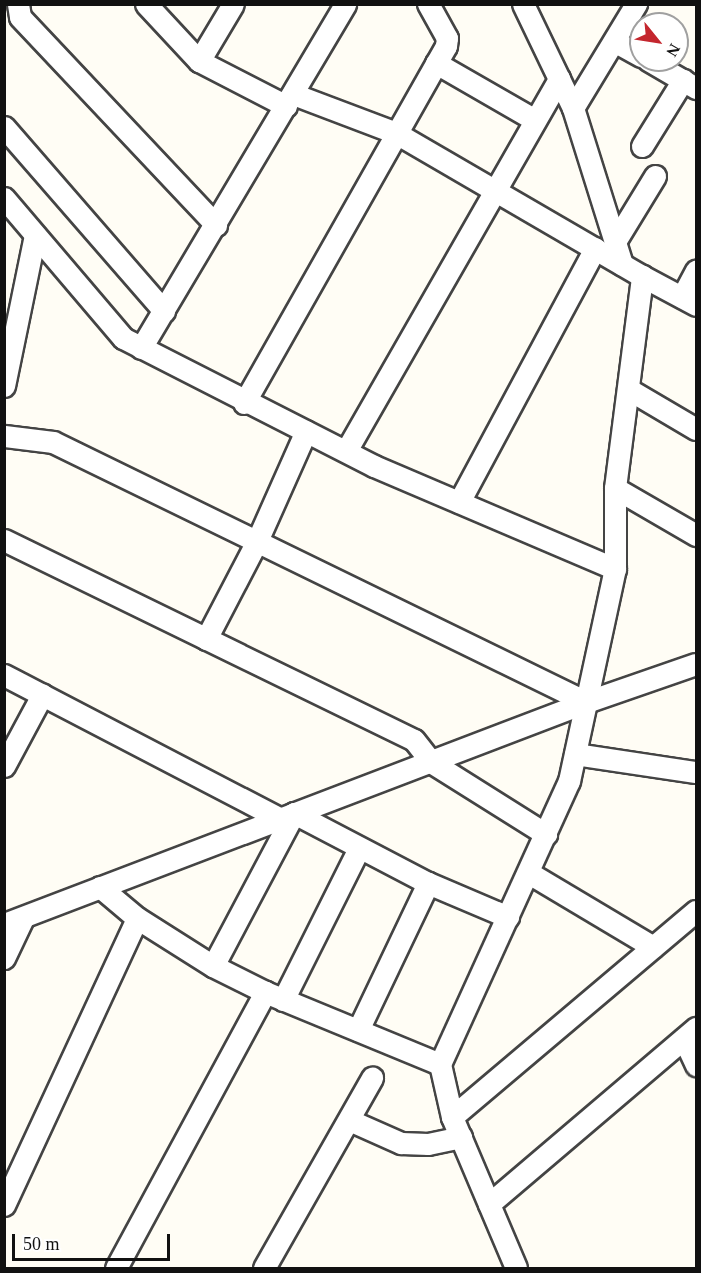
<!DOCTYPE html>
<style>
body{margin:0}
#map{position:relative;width:701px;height:1273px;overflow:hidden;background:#fffdf5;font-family:"Times New Roman",serif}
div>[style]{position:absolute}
.roads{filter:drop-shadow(2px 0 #444) drop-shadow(-2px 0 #444) drop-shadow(0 2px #444) drop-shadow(0 -2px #444)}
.street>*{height:21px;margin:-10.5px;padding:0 10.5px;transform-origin:10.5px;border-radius:10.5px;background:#fff}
span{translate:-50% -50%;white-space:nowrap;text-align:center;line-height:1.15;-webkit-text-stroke:6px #fff;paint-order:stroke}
.frame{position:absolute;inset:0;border:6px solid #111;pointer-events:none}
.north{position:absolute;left:629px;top:12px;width:60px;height:60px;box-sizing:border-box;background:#fff;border:2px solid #a0a0a0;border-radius:50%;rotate:120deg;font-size:16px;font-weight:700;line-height:24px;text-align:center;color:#111}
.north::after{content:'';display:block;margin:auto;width:21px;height:27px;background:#c4262e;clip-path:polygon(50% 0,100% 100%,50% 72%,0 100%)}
.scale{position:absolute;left:12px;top:1234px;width:158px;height:27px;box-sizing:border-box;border:3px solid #111;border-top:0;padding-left:8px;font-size:18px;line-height:21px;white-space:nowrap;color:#111;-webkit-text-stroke:4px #fff;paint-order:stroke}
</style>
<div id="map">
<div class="roads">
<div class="street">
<div style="left:18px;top:4px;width:13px;rotate:81deg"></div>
<div style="left:20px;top:17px;width:286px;rotate:46.7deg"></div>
<div style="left:146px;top:4px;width:78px;rotate:47.1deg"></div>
<div style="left:199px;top:61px;width:66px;rotate:-59.2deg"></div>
<div style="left:523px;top:4px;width:115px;rotate:64.3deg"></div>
<div style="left:573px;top:108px;width:164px;rotate:72.6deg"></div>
<div style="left:614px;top:41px;width:31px;rotate:29deg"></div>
<div style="left:648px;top:60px;width:56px;rotate:30.3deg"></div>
<div style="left:199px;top:61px;width:98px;rotate:27.3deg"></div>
<div style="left:436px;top:63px;width:114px;rotate:29.9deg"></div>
<div style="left:293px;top:94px;width:110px;rotate:20.7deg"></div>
<div style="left:396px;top:133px;width:285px;rotate:30.2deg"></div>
<div style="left:573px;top:108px;width:122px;rotate:-58.8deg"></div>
<div style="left:4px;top:127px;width:244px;rotate:49deg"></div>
<div style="left:642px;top:146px;width:78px;rotate:-58.2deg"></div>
<div style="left:4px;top:198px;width:184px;rotate:49.6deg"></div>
<div style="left:123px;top:338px;width:282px;rotate:27deg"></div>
<div style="left:374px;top:466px;width:262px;rotate:23.1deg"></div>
<div style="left:616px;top:240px;width:75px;rotate:-58.6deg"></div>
<div style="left:682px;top:297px;width:30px;rotate:-62deg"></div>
<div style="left:141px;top:348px;width:400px;rotate:-59.3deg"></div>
<div style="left:4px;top:386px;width:154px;rotate:-78.4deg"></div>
<div style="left:628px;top:389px;width:79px;rotate:30.5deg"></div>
<div style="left:244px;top:403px;width:410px;rotate:-60.5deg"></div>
<div style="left:446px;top:46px;width:8px;rotate:-83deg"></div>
<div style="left:447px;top:38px;width:39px;rotate:-119deg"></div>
<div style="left:4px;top:436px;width:49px;rotate:7deg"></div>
<div style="left:53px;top:442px;width:593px;rotate:26deg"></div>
<div style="left:586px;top:702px;width:116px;rotate:-19.1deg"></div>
<div style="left:346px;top:451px;width:429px;rotate:-60.2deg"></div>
<div style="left:615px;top:488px;width:94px;rotate:30.1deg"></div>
<div style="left:459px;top:502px;width:288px;rotate:-61.8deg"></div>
<div style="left:4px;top:540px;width:456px;rotate:26deg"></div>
<div style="left:414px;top:740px;width:28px;rotate:52deg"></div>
<div style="left:431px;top:762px;width:136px;rotate:32.1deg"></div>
<div style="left:206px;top:639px;width:110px;rotate:-62.5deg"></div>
<div style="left:257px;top:541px;width:120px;rotate:-66deg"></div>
<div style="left:4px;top:675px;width:310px;rotate:27.5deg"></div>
<div style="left:575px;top:754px;width:122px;rotate:8.5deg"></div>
<div style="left:4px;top:766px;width:81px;rotate:-61.8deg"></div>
<div style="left:529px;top:873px;width:144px;rotate:30.8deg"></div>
<div style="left:100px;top:887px;width:48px;rotate:40deg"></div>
<div style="left:4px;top:924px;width:623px;rotate:-20.88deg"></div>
<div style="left:4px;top:958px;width:44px;rotate:-64.6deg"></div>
<div style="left:213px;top:966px;width:173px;rotate:-62.1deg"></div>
<div style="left:294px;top:813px;width:151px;rotate:27.6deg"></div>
<div style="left:428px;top:883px;width:87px;rotate:23deg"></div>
<div style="left:283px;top:1000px;width:170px;rotate:-63.4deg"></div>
<div style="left:358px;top:1030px;width:163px;rotate:-64.5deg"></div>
<div style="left:684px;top:1039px;width:29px;rotate:65deg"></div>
<div style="left:440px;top:1064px;width:54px;rotate:77.2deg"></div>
<div style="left:452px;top:1117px;width:164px;rotate:67deg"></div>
<div style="left:452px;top:1117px;width:319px;rotate:-40.2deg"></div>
<div style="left:349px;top:1120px;width:57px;rotate:23.9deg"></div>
<div style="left:401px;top:1143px;width:27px;rotate:2deg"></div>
<div style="left:428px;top:1144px;width:34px;rotate:-12deg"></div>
<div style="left:489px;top:1204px;width:272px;rotate:-40.4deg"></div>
<div style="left:4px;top:1205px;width:316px;rotate:-65.1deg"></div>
<div style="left:137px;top:918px;width:90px;rotate:32.3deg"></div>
<div style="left:213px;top:966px;width:58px;rotate:26.6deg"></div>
<div style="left:265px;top:992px;width:189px;rotate:22.4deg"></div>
<div style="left:440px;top:1064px;width:311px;rotate:-65.5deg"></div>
<div style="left:569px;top:781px;width:217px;rotate:-77.8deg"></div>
<div style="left:615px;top:569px;width:81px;rotate:-90deg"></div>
<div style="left:615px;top:488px;width:214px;rotate:-82.7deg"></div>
<div style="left:642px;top:276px;width:61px;rotate:28.2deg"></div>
<div style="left:116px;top:1268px;width:314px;rotate:-61.6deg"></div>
<div style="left:264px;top:1268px;width:219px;rotate:-60.4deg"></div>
</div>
</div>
<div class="frame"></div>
<div class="north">N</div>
<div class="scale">50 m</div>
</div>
